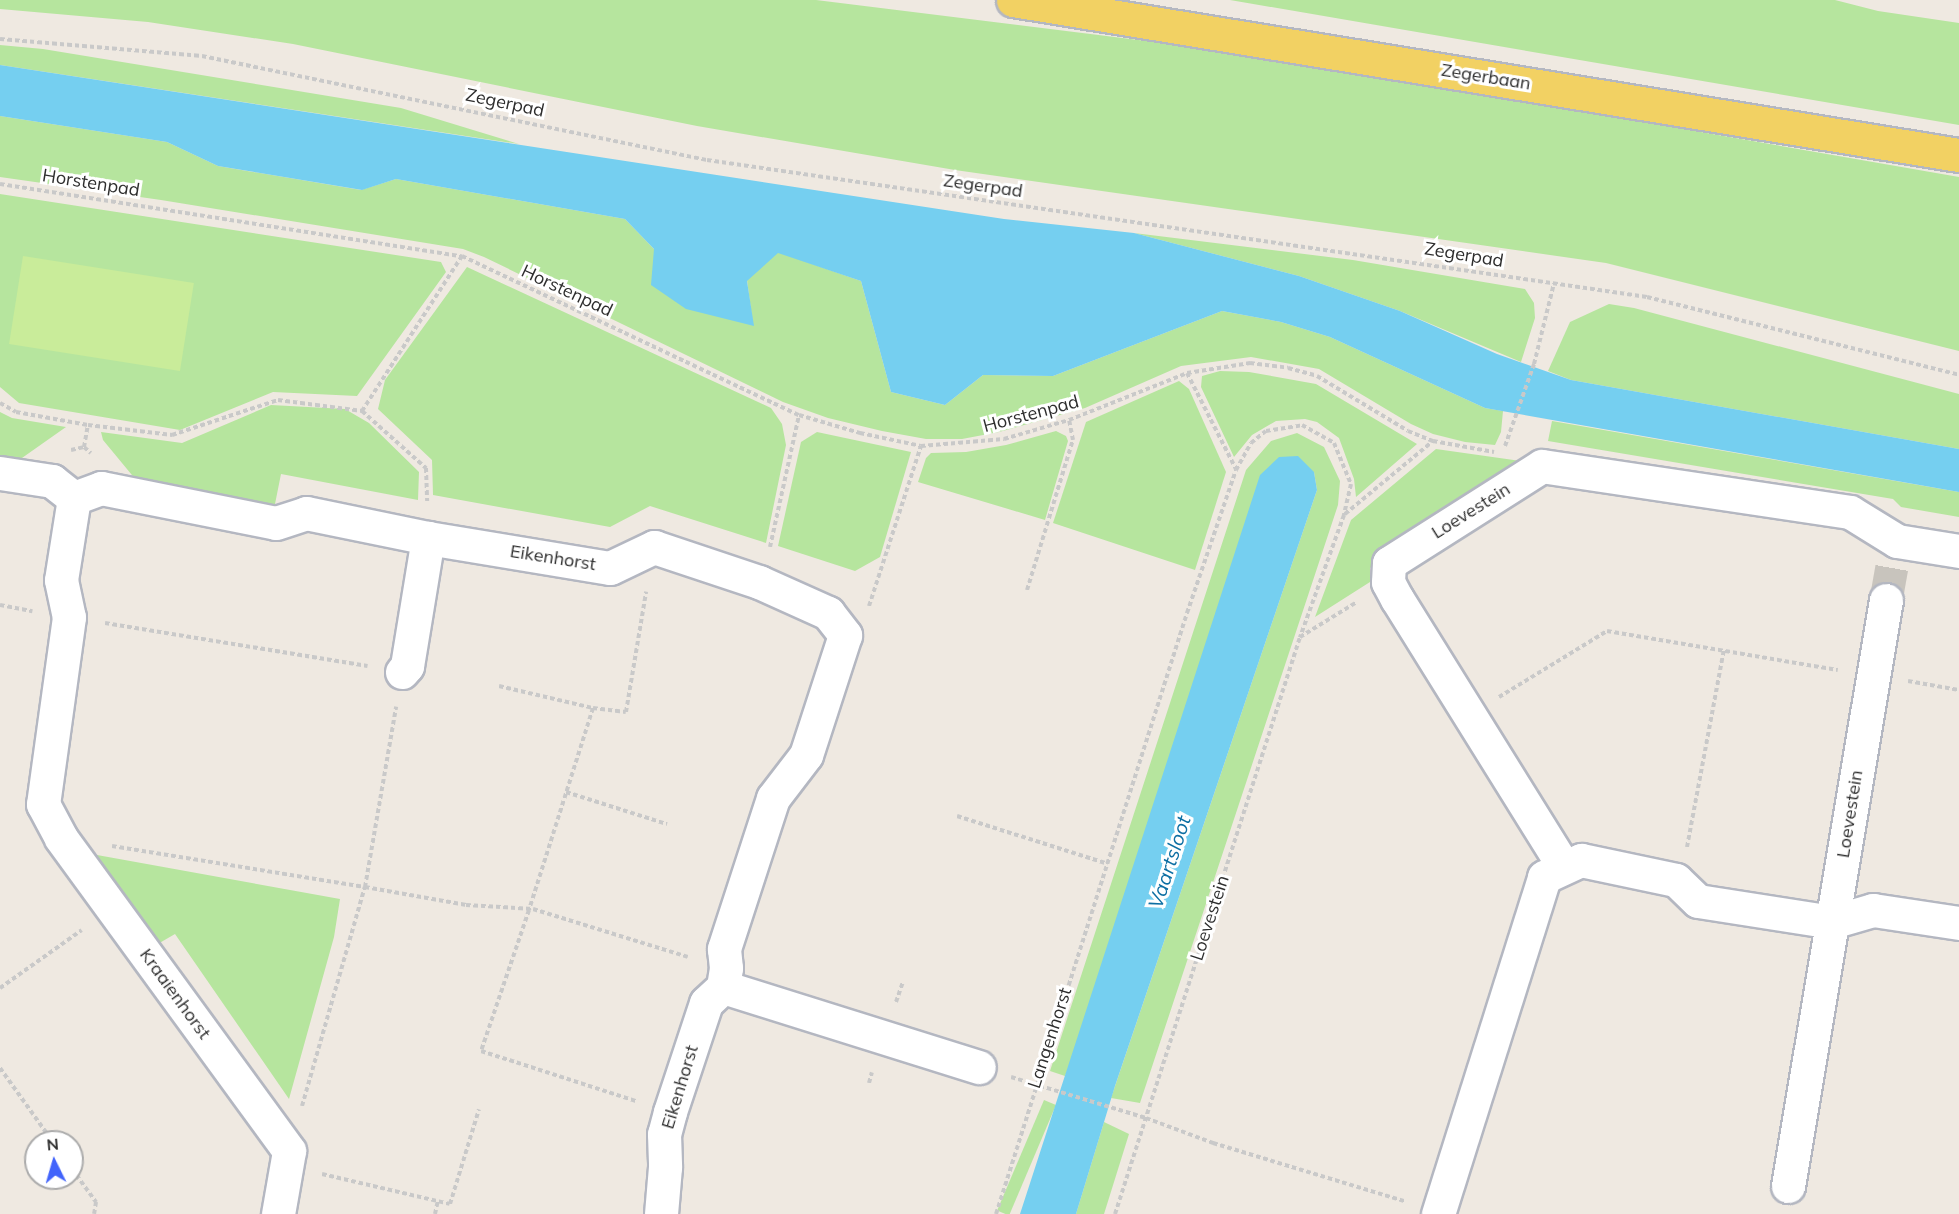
<!DOCTYPE html>
<style>
body{margin:0}
#map{position:relative;width:1959px;height:1214px;overflow:hidden;background:#efe9e1;font-family:Mulish,sans-serif}
div>[style]{position:absolute}
.green>*{inset:0;background:#b6e59e;transform-origin:0 0}
.pitch>*{inset:0;background:#c9ec9a;transform-origin:0 0}
.water>*{inset:0;background:#75cff0}
.street-tunnel>*{height:33px;margin-top:-16.5px;transform-origin:0;background:repeating-linear-gradient(90deg,#c8c4bd 0 33px,transparent 0 49px)}
.path>*{height:4px;margin-top:-2px;transform-origin:0;background:repeating-linear-gradient(90deg,#c9c9c9 0 4.5px,transparent 0 7.5px)}
.roads{filter:drop-shadow(2px 0 #b4b7c1) drop-shadow(-2px 0 #b4b7c1) drop-shadow(0 2px #b4b7c1) drop-shadow(0 -2px #b4b7c1)}
.street>*{height:33px;margin:-16.5px;padding:0 16.5px;transform-origin:16.5px;border-radius:16.5px;background:#fff}
.primary>*{height:33px;margin:-16.5px;padding:0 16.5px;transform-origin:16.5px;border-radius:16.5px;background:#f2d163}
span{translate:-50% -50%;white-space:nowrap;text-align:center;line-height:1.15;-webkit-text-stroke:6px #fff;paint-order:stroke}
.street-label{font-size:18px;color:#2e2e2e}
.water-label{font-size:20px;color:#0d6fa3;font-style:italic}
.north{position:absolute;left:24px;top:1130px;width:60px;height:60px;box-sizing:border-box;background:#fff;border:2px solid #ababab;border-radius:50%;rotate:355deg;font-size:16px;font-weight:700;line-height:24px;text-align:center;color:#2e2e2e}
.north::after{content:'';display:block;margin:auto;width:21px;height:27px;background:#4264fb;clip-path:polygon(50% 0,100% 100%,50% 72%,0 100%)}
</style>
<div id="map">
<div class="green">
<div style="clip-path:polygon(0 0,816px 0,1259px 55px,1959px 177px,1959px 351px,1606px 263px,955px 170px,697px 126px,293px 44px,148px 22px,0 9px)"></div>
<div style="clip-path:polygon(1230px 0,1835px 0,1878px 11px,1959px 23px,1959px 125px)"></div>
<div style="clip-path:polygon(0 45px,43px 49px,401px 108px,519px 144px,0 65px)"></div>
<div style="clip-path:polygon(0 116px,167px 142px,218px 166px,361px 190px,396px 179px,625px 219px,654px 249px,753px 325px,747px 280px,778px 252px,861px 281px,891px 392px,945px 405px,983px 375px,1053px 376px,1222px 311px,1281px 322px,1330px 337px,1485px 408px,1503px 411px,1501px 432px,1495px 445px,1465px 442px,1433px 434px,1411px 424px,1319px 369px,1251px 357px,1181px 366px,1085px 408px,999px 432px,962px 439px,926px 439px,882px 431px,828px 418px,783px 402px,484px 257px,463px 249px,161px 200px,0 177px)"></div>
<div style="clip-path:polygon(0 194px,441px 262px,446px 272px,357px 396px,273px 392px,180px 430px,19px 403px,0 387px)"></div>
<div style="clip-path:polygon(1134px 233px,1353px 260px,1525px 289px,1534px 303px,1535px 318px,1521px 362px,1400px 311px,1299px 276px)"></div>
<div style="clip-path:polygon(467px 267px,771px 408px,782px 424px,786px 445px,766px 543px,650px 506px,610px 527px,433px 495px,432px 460px,378px 409px,385px 380px)"></div>
<div style="clip-path:polygon(1609px 304px,1634px 308px,1959px 394px,1959px 449px,1571px 380px,1548px 371px,1570px 322px)"></div>
<div style="clip-path:polygon(1220px 371px,1249px 372px,1316px 384px,1417px 444px,1356px 497px,1354px 479px,1339px 438px,1317px 422px,1305px 419px,1276px 421px,1252px 435px,1234px 457px,1201px 387px,1202px 376px)"></div>
<div style="clip-path:polygon(1179px 381px,1189px 389px,1226px 472px,1195px 570px,1053px 523px,1086px 422px)"></div>
<div style="clip-path:polygon(271px 405px,345px 409px,369px 423px,419px 472px,418px 500px,281px 474px,274px 509px,141px 486px,103px 440px,101px 432px,182px 443px)"></div>
<div style="clip-path:polygon(0 412px,12px 418px,66px 427px,12px 465px,0 463px)"></div>
<div style="clip-path:polygon(1552px 421px,1959px 492px,1959px 517px,1901px 507px,1893px 499px,1548px 441px)"></div>
<div style="clip-path:polygon(1056px 431px,1066px 436px,1068px 441px,1045px 520px,918px 482px,926px 458px,931px 453px,966px 452px,1006px 445px)"></div>
<div style="clip-path:polygon(817px 432px,911px 452px,880px 557px,855px 571px,778px 546px,801px 442px)"></div>
<div style="clip-path:polygon(1297px 433px,1324px 447px,1340px 481px,1338px 505px,1140px 1103px,1111px 1098px,1317px 490px,1314px 472px,1065px 1076px,1050px 1071px,1246px 470px,1271px 441px)"></div>
<div style="clip-path:polygon(1436px 449px,1528px 462px,1370px 568px,1370px 582px,1315px 617px,1351px 520px)"></div>
<div style="clip-path:polygon(86px 853px,340px 899px,334px 937px,289px 1099px,175px 934px,156px 945px)"></div>
<div style="left:1044px;top:1100px;width:13px;height:120px;rotate:23deg"></div>
<div style="clip-path:polygon(1104px 1122px,1129px 1134px,1104px 1214px,1076px 1214px)"></div>
</div>
<div class="pitch">
<div style="left:23px;top:256px;width:173px;height:89px;rotate:9deg"></div>
</div>
<div class="water">
<div style="clip-path:polygon(0 65px,1004px 219px,1134px 233px,1299px 276px,1400px 311px,1497px 354px,1571px 380px,1959px 449px,1959px 492px,1485px 408px,1330px 337px,1281px 322px,1222px 311px,1053px 376px,983px 375px,945px 405px,891px 392px,861px 281px,778px 253px,747px 281px,754px 326px,686px 309px,651px 285px,654px 249px,625px 219px,396px 179px,362px 190px,218px 166px,167px 142px,0 116px)"></div>
<div style="clip-path:polygon(1298px 456px,1314px 472px,1317px 490px,1115px 1086px,1076px 1214px,1020px 1214px,1260px 475px,1279px 457px)"></div>
</div>
<div class="street-tunnel">
<div style="left:1886px;top:600px;width:35px;rotate:-80deg"></div>
</div>
<div class="path">
<div style="left:0;top:39px;width:203px;rotate:4.8deg"></div>
<div style="left:202px;top:56px;width:516px;rotate:11.64deg"></div>
<div style="left:707px;top:160px;width:950px;rotate:8.29deg"></div>
<div style="left:1647px;top:297px;width:322px;rotate:14deg"></div>
<div style="left:0;top:184px;width:468px;rotate:8.9deg"></div>
<div style="left:462px;top:256px;width:373px;rotate:25.3deg"></div>
<div style="left:799px;top:415px;width:64px;rotate:16.4deg"></div>
<div style="left:860px;top:433px;width:62px;rotate:12deg"></div>
<div style="left:921px;top:446px;width:83px;rotate:-4.8deg"></div>
<div style="left:1004px;top:439px;width:68px;rotate:-16.3deg"></div>
<div style="left:1069px;top:420px;width:127px;rotate:-21.7deg"></div>
<div style="left:1187px;top:373px;width:64px;rotate:-9deg"></div>
<div style="left:1250px;top:363px;width:38px;rotate:7deg"></div>
<div style="left:1288px;top:368px;width:30px;rotate:15deg"></div>
<div style="left:1317px;top:376px;width:106px;rotate:31.1deg"></div>
<div style="left:1408px;top:431px;width:27px;rotate:22deg"></div>
<div style="left:1433px;top:441px;width:62px;rotate:10.2deg"></div>
<div style="left:1187px;top:373px;width:108px;rotate:63deg"></div>
<div style="left:0;top:403px;width:18px;rotate:29deg"></div>
<div style="left:16px;top:412px;width:73px;rotate:10.2deg"></div>
<div style="left:88px;top:425px;width:85px;rotate:6.8deg"></div>
<div style="left:172px;top:435px;width:112px;rotate:-18.3deg"></div>
<div style="left:278px;top:400px;width:85px;rotate:7.5deg"></div>
<div style="left:362px;top:411px;width:184px;rotate:-57.2deg"></div>
<div style="left:362px;top:411px;width:86px;rotate:41.7deg"></div>
<div style="left:426px;top:468px;width:33px;rotate:88deg"></div>
<div style="left:1505px;top:446px;width:87px;rotate:-70.5deg"></div>
<div style="left:1534px;top:364px;width:83px;rotate:-76.1deg"></div>
<div style="left:84px;top:447px;width:22px;rotate:-80deg"></div>
<div style="left:71px;top:450px;width:13px;rotate:-13deg"></div>
<div style="left:84px;top:447px;width:9px;rotate:41deg"></div>
<div style="left:1345px;top:514px;width:114px;rotate:-39.7deg"></div>
<div style="left:770px;top:547px;width:135px;rotate:-77.6deg"></div>
<div style="left:1027px;top:590px;width:157px;rotate:-73deg"></div>
<div style="left:1073px;top:440px;width:20px;rotate:-101deg"></div>
<div style="left:0;top:605px;width:33px;rotate:11deg"></div>
<div style="left:869px;top:606px;width:168px;rotate:-72deg"></div>
<div style="left:105px;top:623px;width:266px;rotate:9.3deg"></div>
<div style="left:1908px;top:681px;width:52px;rotate:10deg"></div>
<div style="left:499px;top:686px;width:97px;rotate:13.2deg"></div>
<div style="left:593px;top:708px;width:33px;rotate:7deg"></div>
<div style="left:626px;top:712px;width:122px;rotate:-80.5deg"></div>
<div style="left:1499px;top:697px;width:127px;rotate:-31.4deg"></div>
<div style="left:1607px;top:631px;width:234px;rotate:9.6deg"></div>
<div style="left:593px;top:708px;width:212px;rotate:107.6deg"></div>
<div style="left:529px;top:910px;width:149px;rotate:108.8deg"></div>
<div style="left:481px;top:1051px;width:163px;rotate:17.9deg"></div>
<div style="left:566px;top:792px;width:106px;rotate:17.6deg"></div>
<div style="left:957px;top:816px;width:158px;rotate:17.6deg"></div>
<div style="left:112px;top:846px;width:256px;rotate:9.2deg"></div>
<div style="left:365px;top:887px;width:183px;rotate:-80.2deg"></div>
<div style="left:1687px;top:847px;width:200px;rotate:-79.4deg"></div>
<div style="left:0;top:988px;width:100px;rotate:-35.3deg"></div>
<div style="left:896px;top:1002px;width:21px;rotate:-71deg"></div>
<div style="left:0;top:1068px;width:91px;rotate:54.4deg"></div>
<div style="left:1011px;top:1077px;width:141px;rotate:16.9deg"></div>
<div style="left:1146px;top:1118px;width:72px;rotate:20.5deg"></div>
<div style="left:1213px;top:1143px;width:200px;rotate:16.9deg"></div>
<div style="left:869px;top:1083px;width:11px;rotate:-75deg"></div>
<div style="left:302px;top:1106px;width:228px;rotate:-74deg"></div>
<div style="left:365px;top:887px;width:103px;rotate:10.1deg"></div>
<div style="left:466px;top:905px;width:67px;rotate:3.4deg"></div>
<div style="left:533px;top:909px;width:162px;rotate:17.2deg"></div>
<div style="left:72px;top:1169px;width:41px;rotate:54deg"></div>
<div style="left:96px;top:1202px;width:12px;rotate:99deg"></div>
<div style="left:322px;top:1174px;width:131px;rotate:13.2deg"></div>
<div style="left:450px;top:1204px;width:99px;rotate:-73deg"></div>
<div style="left:435px;top:1214px;width:14px;rotate:-78deg"></div>
<div style="left:996px;top:1214px;width:631px;rotate:-72.37deg"></div>
<div style="left:1187px;top:613px;width:151px;rotate:-71.1deg"></div>
<div style="left:1236px;top:470px;width:31px;rotate:-61deg"></div>
<div style="left:1251px;top:443px;width:19px;rotate:-39deg"></div>
<div style="left:1266px;top:431px;width:36px;rotate:-9deg"></div>
<div style="left:1302px;top:425px;width:37px;rotate:29deg"></div>
<div style="left:1334px;top:443px;width:44px;rotate:67.5deg"></div>
<div style="left:1351px;top:484px;width:32px;rotate:103deg"></div>
<div style="left:1344px;top:515px;width:130px;rotate:109.8deg"></div>
<div style="left:1115px;top:1214px;width:606px;rotate:-72.22deg"></div>
<div style="left:1300px;top:637px;width:67px;rotate:-31.6deg"></div>
</div>
<div class="roads">
<div class="street">
<div style="left:0;top:473px;width:53px;rotate:8.7deg"></div>
<div style="left:52px;top:481px;width:28px;rotate:38deg"></div>
<div style="left:74px;top:498px;width:29px;rotate:-20deg"></div>
<div style="left:101px;top:488px;width:178px;rotate:11.3deg"></div>
<div style="left:276px;top:523px;width:32px;rotate:-18deg"></div>
<div style="left:306px;top:513px;width:125px;rotate:11.6deg"></div>
<div style="left:428px;top:538px;width:184px;rotate:9.4deg"></div>
<div style="left:610px;top:568px;width:49px;rotate:-25.5deg"></div>
<div style="left:654px;top:547px;width:111px;rotate:18.4deg"></div>
<div style="left:759px;top:582px;width:76px;rotate:24.2deg"></div>
<div style="left:828px;top:613px;width:28px;rotate:52deg"></div>
<div style="left:845px;top:635px;width:126px;rotate:108deg"></div>
<div style="left:806px;top:755px;width:54px;rotate:127.5deg"></div>
<div style="left:773px;top:798px;width:159px;rotate:108deg"></div>
<div style="left:724px;top:949px;width:19px;rotate:84deg"></div>
<div style="left:726px;top:968px;width:19px;rotate:99deg"></div>
<div style="left:723px;top:987px;width:23px;rotate:137deg"></div>
<div style="left:706px;top:1003px;width:115px;rotate:108.3deg"></div>
<div style="left:670px;top:1112px;width:23px;rotate:105deg"></div>
<div style="left:664px;top:1134px;width:33px;rotate:88deg"></div>
<div style="left:665px;top:1167px;width:47px;rotate:94.9deg"></div>
<div style="left:74px;top:498px;width:83px;rotate:99deg"></div>
<div style="left:61px;top:580px;width:38px;rotate:78deg"></div>
<div style="left:69px;top:617px;width:189px;rotate:97.9deg"></div>
<div style="left:43px;top:804px;width:38px;rotate:62deg"></div>
<div style="left:61px;top:838px;width:387px;rotate:53.9deg"></div>
<div style="left:289px;top:1151px;width:64px;rotate:99.9deg"></div>
<div style="left:402px;top:672px;width:8px;rotate:-50deg"></div>
<div style="left:407px;top:666px;width:130px;rotate:-80.7deg"></div>
<div style="left:1564px;top:867px;width:316px;rotate:-121.9deg"></div>
<div style="left:1397px;top:599px;width:19px;rotate:-118deg"></div>
<div style="left:1388px;top:582px;width:19px;rotate:-87deg"></div>
<div style="left:1389px;top:563px;width:181px;rotate:-32.4deg"></div>
<div style="left:1542px;top:466px;width:311px;rotate:8.5deg"></div>
<div style="left:1850px;top:512px;width:55px;rotate:31.7deg"></div>
<div style="left:1897px;top:541px;width:63px;rotate:9.2deg"></div>
<div style="left:723px;top:987px;width:268px;rotate:17.4deg"></div>
<div style="left:1788px;top:1186px;width:594px;rotate:-80.51deg"></div>
<div style="left:1438px;top:1214px;width:353px;rotate:-72.5deg"></div>
<div style="left:1544px;top:877px;width:41px;rotate:-24.7deg"></div>
<div style="left:1581px;top:860px;width:97px;rotate:11.9deg"></div>
<div style="left:1676px;top:880px;width:30px;rotate:44deg"></div>
<div style="left:1698px;top:901px;width:136px;rotate:8.9deg"></div>
<div style="left:1832px;top:922px;width:43px;rotate:-16.3deg"></div>
<div style="left:1873px;top:910px;width:87px;rotate:8.6deg"></div>
</div>
<div class="primary">
<div style="left:1013px;top:0;width:959px;rotate:9.31deg"></div>
</div>
</div>
<div class="street-label">
<span style="left:1486px;top:77px;rotate:9deg">Zegerbaan</span>
<span style="left:505px;top:103px;rotate:12deg">Zegerpad</span>
<span style="left:91px;top:183px;rotate:9deg">Horstenpad</span>
<span style="left:983px;top:186px;rotate:8deg">Zegerpad</span>
<span style="left:1464px;top:255px;rotate:9deg">Zegerpad</span>
<span style="left:567px;top:291px;rotate:25deg">Horstenpad</span>
<span style="left:1031px;top:414px;rotate:-15deg">Horstenpad</span>
<span style="left:1471px;top:511px;rotate:-32deg">Loevestein</span>
<span style="left:553px;top:558px;rotate:9deg">Eikenhorst</span>
<span style="left:1850px;top:814px;rotate:-81deg">Loevestein</span>
<span style="left:1210px;top:918px;rotate:-72deg">Loevestein</span>
<span style="left:175px;top:994px;rotate:54deg">Kraaienhorst</span>
<span style="left:1050px;top:1038px;rotate:-72deg">Langenhorst</span>
<span style="left:680px;top:1087px;rotate:-73deg">Eikenhorst</span>
</div>
<div class="water-label">
<span style="left:1169px;top:862px;rotate:-72deg">Vaartsloot</span>
</div>
<div class="north">N</div>
</div>
